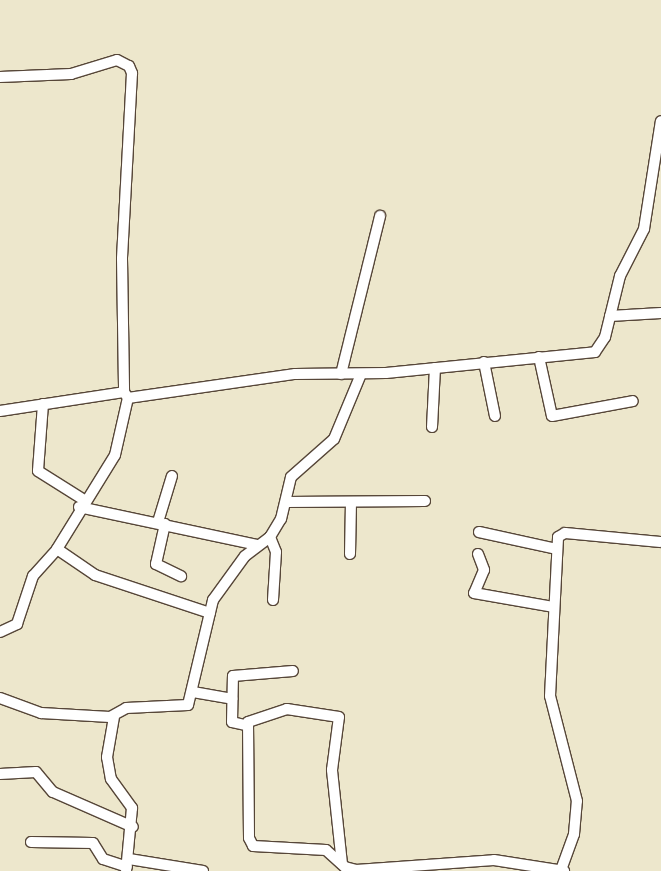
<!DOCTYPE html>
<style>
body{margin:0}
#map{position:relative;width:661px;height:871px;overflow:hidden;background:#ede7cc;font-family:"Patrick Hand",sans-serif}
div>[style]{position:absolute}
.roads{filter:drop-shadow(1px 0 #564638) drop-shadow(-1px 0 #564638) drop-shadow(0 1px #564638) drop-shadow(0 -1px #564638)}
.minor>*{height:10px;margin:-5px;padding:0 5px;transform-origin:5px;border-radius:5px;background:#fff}
span{translate:-50% -50%;white-space:nowrap;text-align:center;line-height:1.15;-webkit-text-stroke:4px #f7f3e8;paint-order:stroke}
</style>
<div id="map">
<div class="roads">
<div class="minor">
<div style="left:0;top:77px;width:71px;rotate:-2.4deg"></div>
<div style="left:71px;top:74px;width:48px;rotate:-16.9deg"></div>
<div style="left:117px;top:60px;width:13px;rotate:27deg"></div>
<div style="left:129px;top:66px;width:8px;rotate:67deg"></div>
<div style="left:132px;top:73px;width:186px;rotate:93.1deg"></div>
<div style="left:122px;top:259px;width:133px;rotate:89.1deg"></div>
<div style="left:124px;top:392px;width:7px;rotate:56deg"></div>
<div style="left:128px;top:398px;width:169px;rotate:-8.2deg"></div>
<div style="left:295px;top:374px;width:91px;rotate:-0.6deg"></div>
<div style="left:386px;top:373px;width:210px;rotate:-5.7deg"></div>
<div style="left:595px;top:352px;width:18px;rotate:-56deg"></div>
<div style="left:605px;top:337px;width:63px;rotate:-76.2deg"></div>
<div style="left:620px;top:276px;width:53px;rotate:-62.9deg"></div>
<div style="left:644px;top:229px;width:109px;rotate:-81.1deg"></div>
<div style="left:610px;top:316px;width:51px;rotate:-3.4deg"></div>
<div style="left:539px;top:357px;width:60px;rotate:77.6deg"></div>
<div style="left:552px;top:416px;width:82px;rotate:-10.5deg"></div>
<div style="left:484px;top:362px;width:55px;rotate:78.5deg"></div>
<div style="left:341px;top:374px;width:163px;rotate:-76.1deg"></div>
<div style="left:43px;top:404px;width:67px;rotate:94.3deg"></div>
<div style="left:38px;top:471px;width:54px;rotate:32.2deg"></div>
<div style="left:0;top:411px;width:125px;rotate:-8.7deg"></div>
<div style="left:432px;top:427px;width:59px;rotate:-87.1deg"></div>
<div style="left:286px;top:502px;width:139px;rotate:-0.4deg"></div>
<div style="left:79px;top:507px;width:183px;rotate:12deg"></div>
<div style="left:158px;top:522px;width:48px;rotate:-73.1deg"></div>
<div style="left:165px;top:524px;width:41px;rotate:102.7deg"></div>
<div style="left:156px;top:564px;width:28px;rotate:26deg"></div>
<div style="left:479px;top:532px;width:79px;rotate:12.4deg"></div>
<div style="left:270px;top:537px;width:16px;rotate:68deg"></div>
<div style="left:276px;top:552px;width:48px;rotate:93.6deg"></div>
<div style="left:57px;top:549px;width:46px;rotate:34.4deg"></div>
<div style="left:95px;top:575px;width:121px;rotate:18.3deg"></div>
<div style="left:350px;top:554px;width:51px;rotate:-88.9deg"></div>
<div style="left:478px;top:554px;width:17px;rotate:69deg"></div>
<div style="left:484px;top:570px;width:25px;rotate:113deg"></div>
<div style="left:474px;top:593px;width:80px;rotate:10deg"></div>
<div style="left:0;top:632px;width:19px;rotate:-25deg"></div>
<div style="left:17px;top:624px;width:51px;rotate:-71.6deg"></div>
<div style="left:33px;top:576px;width:36px;rotate:-48deg"></div>
<div style="left:57px;top:549px;width:110px;rotate:-58.3deg"></div>
<div style="left:115px;top:455px;width:58px;rotate:-77.2deg"></div>
<div style="left:193px;top:692px;width:40px;rotate:10deg"></div>
<div style="left:0;top:698px;width:44px;rotate:20.1deg"></div>
<div style="left:41px;top:713px;width:69px;rotate:3.3deg"></div>
<div style="left:110px;top:717px;width:18px;rotate:-29deg"></div>
<div style="left:126px;top:708px;width:62px;rotate:-2.8deg"></div>
<div style="left:188px;top:705px;width:108px;rotate:-76.6deg"></div>
<div style="left:213px;top:600px;width:54px;rotate:-54deg"></div>
<div style="left:245px;top:556px;width:31px;rotate:-37deg"></div>
<div style="left:270px;top:537px;width:21px;rotate:-59deg"></div>
<div style="left:281px;top:519px;width:43px;rotate:-76.6deg"></div>
<div style="left:291px;top:477px;width:57px;rotate:-41.5deg"></div>
<div style="left:334px;top:439px;width:70px;rotate:-67.4deg"></div>
<div style="left:114px;top:717px;width:41px;rotate:99.9deg"></div>
<div style="left:107px;top:757px;width:22px;rotate:80deg"></div>
<div style="left:111px;top:779px;width:36px;rotate:54deg"></div>
<div style="left:132px;top:808px;width:63px;rotate:95.4deg"></div>
<div style="left:245px;top:725px;width:13px;rotate:-167deg"></div>
<div style="left:232px;top:722px;width:46px;rotate:-88.8deg"></div>
<div style="left:233px;top:676px;width:60px;rotate:-4.8deg"></div>
<div style="left:0;top:774px;width:36px;rotate:-3deg"></div>
<div style="left:36px;top:772px;width:26px;rotate:50deg"></div>
<div style="left:53px;top:792px;width:87px;rotate:23.6deg"></div>
<div style="left:31px;top:842px;width:62px;rotate:0.9deg"></div>
<div style="left:93px;top:843px;width:19px;rotate:58deg"></div>
<div style="left:103px;top:859px;width:25px;rotate:18deg"></div>
<div style="left:129px;top:859px;width:75px;rotate:9.2deg"></div>
<div style="left:342px;top:864px;width:95px;rotate:-96.1deg"></div>
<div style="left:332px;top:770px;width:53px;rotate:-82.5deg"></div>
<div style="left:339px;top:717px;width:53px;rotate:-171.3deg"></div>
<div style="left:287px;top:709px;width:41px;rotate:161.6deg"></div>
<div style="left:248px;top:722px;width:116px;rotate:89.5deg"></div>
<div style="left:249px;top:838px;width:9px;rotate:63deg"></div>
<div style="left:253px;top:846px;width:73px;rotate:3.1deg"></div>
<div style="left:326px;top:850px;width:25px;rotate:42deg"></div>
<div style="left:345px;top:867px;width:11px;rotate:15deg"></div>
<div style="left:356px;top:870px;width:138px;rotate:-4.1deg"></div>
<div style="left:494px;top:860px;width:71px;rotate:8.9deg"></div>
<div style="left:561px;top:870px;width:38px;rotate:-70deg"></div>
<div style="left:574px;top:834px;width:33px;rotate:-85deg"></div>
<div style="left:577px;top:801px;width:108px;rotate:-104.4deg"></div>
<div style="left:550px;top:696px;width:159px;rotate:-87.1deg"></div>
<div style="left:558px;top:537px;width:8px;rotate:-30deg"></div>
<div style="left:565px;top:533px;width:96px;rotate:5.4deg"></div>
</div>
</div>
</div>
